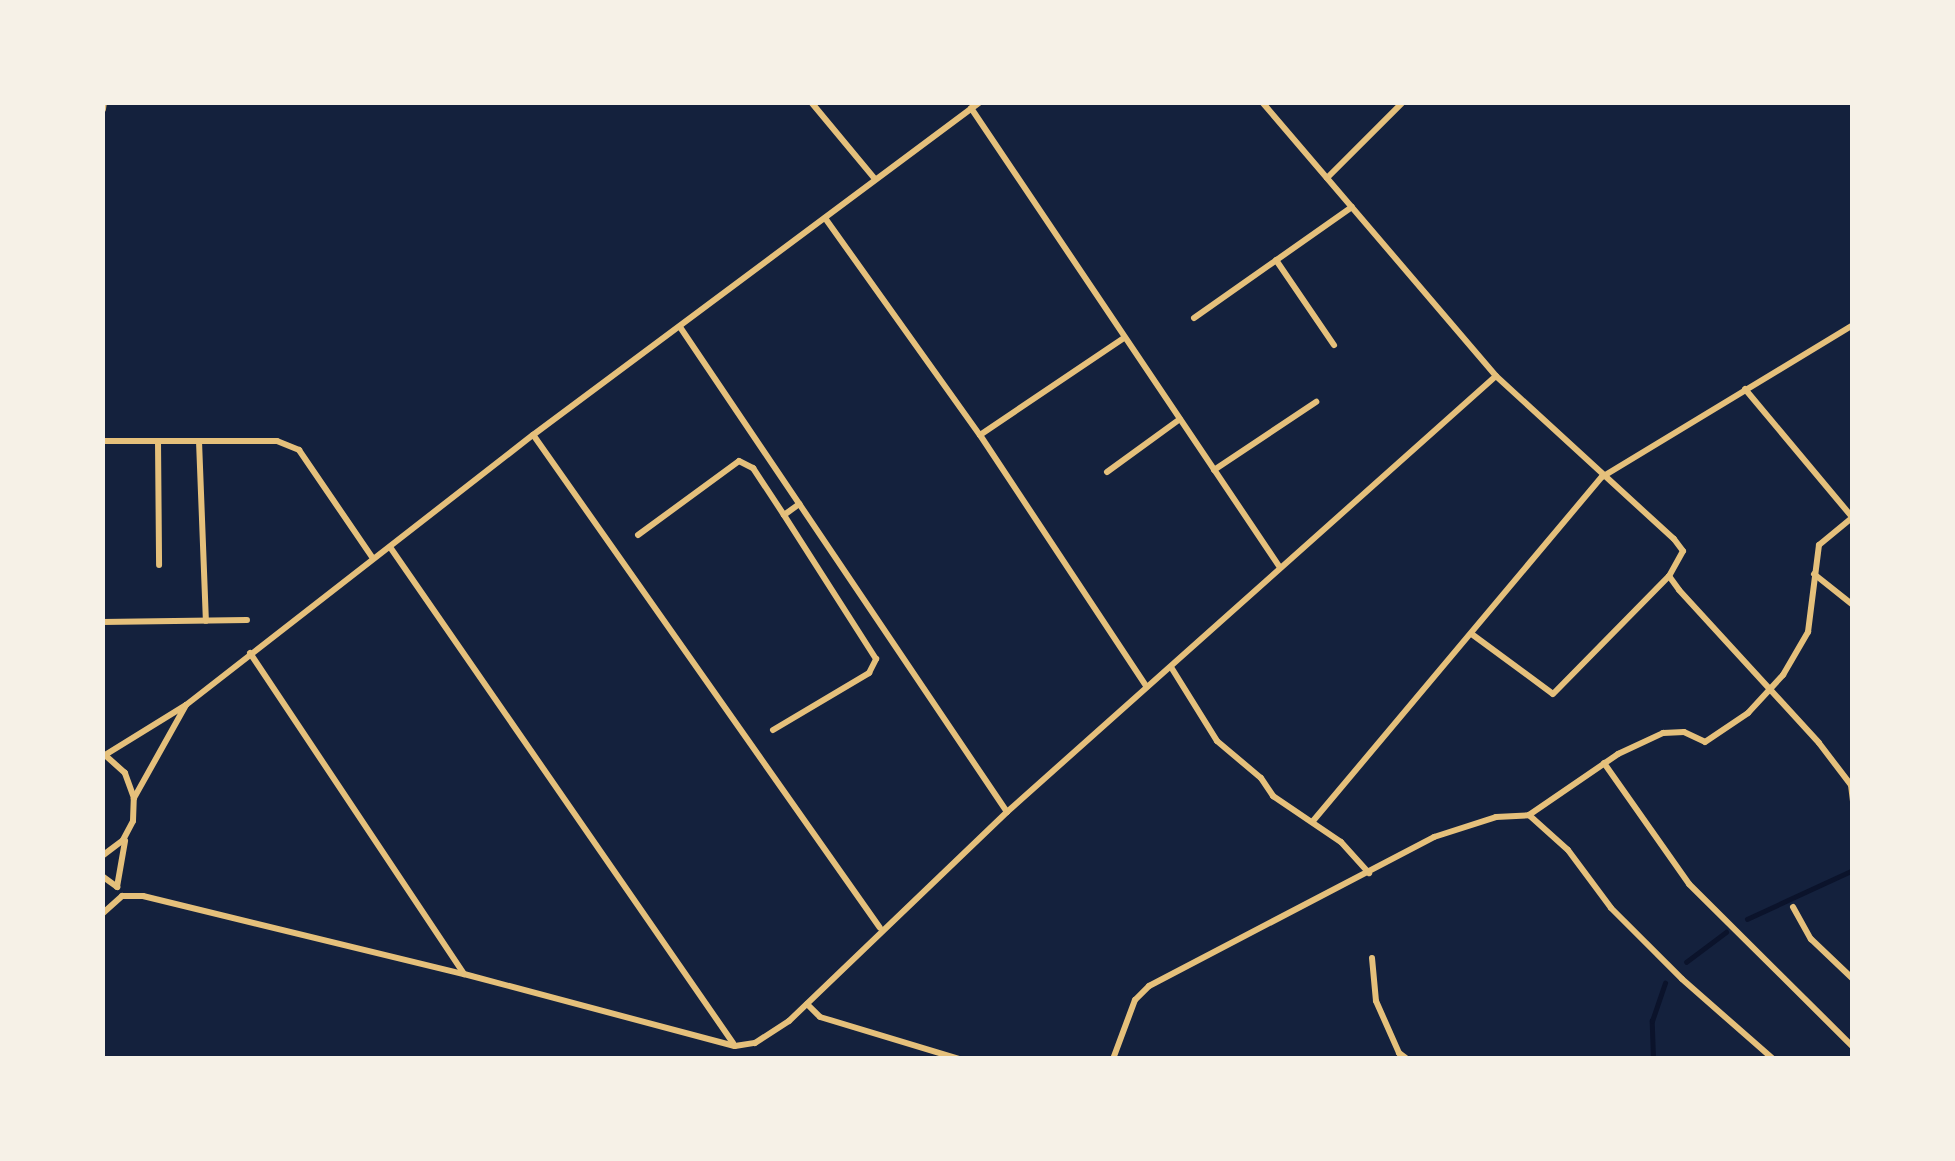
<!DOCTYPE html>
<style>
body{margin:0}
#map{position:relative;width:1955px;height:1161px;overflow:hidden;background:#14213d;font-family:"Open Sans",sans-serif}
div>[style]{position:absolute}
.stream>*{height:4.5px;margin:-2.25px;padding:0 2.25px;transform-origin:2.25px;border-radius:2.25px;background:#0b132b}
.minor>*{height:6px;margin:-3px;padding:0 3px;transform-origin:3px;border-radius:3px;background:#e5c07b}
.tertiary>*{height:8px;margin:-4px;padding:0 4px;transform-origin:4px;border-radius:4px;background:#e5c07b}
span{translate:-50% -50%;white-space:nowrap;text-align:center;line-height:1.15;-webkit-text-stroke:9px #f6f1e7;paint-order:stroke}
.frame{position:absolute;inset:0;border:105px solid #f6f1e7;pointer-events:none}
</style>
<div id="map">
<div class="stream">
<div style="left:1747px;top:919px;width:117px;rotate:-24.8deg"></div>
<div style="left:1686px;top:962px;width:50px;rotate:-36.9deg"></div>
<div style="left:1653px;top:1059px;width:38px;rotate:-92deg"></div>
<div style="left:1652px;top:1021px;width:40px;rotate:-71.1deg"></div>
</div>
<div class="minor">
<div style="left:811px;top:102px;width:99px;rotate:50.3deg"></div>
<div style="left:1262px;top:102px;width:360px;rotate:49.5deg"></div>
<div style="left:1496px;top:376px;width:241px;rotate:42.5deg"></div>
<div style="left:1674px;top:539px;width:15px;rotate:53deg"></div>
<div style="left:1683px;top:551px;width:29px;rotate:119deg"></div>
<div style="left:1669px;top:576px;width:17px;rotate:54deg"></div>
<div style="left:1679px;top:590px;width:207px;rotate:47.5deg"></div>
<div style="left:1819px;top:743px;width:53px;rotate:52.7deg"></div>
<div style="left:1851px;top:785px;width:17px;rotate:83deg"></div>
<div style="left:971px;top:108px;width:552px;rotate:56.08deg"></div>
<div style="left:1327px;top:178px;width:107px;rotate:-45deg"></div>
<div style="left:825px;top:218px;width:267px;rotate:54.5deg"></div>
<div style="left:980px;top:435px;width:302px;rotate:56.5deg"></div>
<div style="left:1276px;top:260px;width:103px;rotate:55.7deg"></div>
<div style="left:1194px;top:318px;width:193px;rotate:-35.1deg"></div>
<div style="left:680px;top:327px;width:585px;rotate:56.01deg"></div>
<div style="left:1745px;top:389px;width:167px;rotate:50.1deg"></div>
<div style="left:980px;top:435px;width:174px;rotate:-34deg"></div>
<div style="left:534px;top:436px;width:601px;rotate:54.88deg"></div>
<div style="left:102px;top:441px;width:175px"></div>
<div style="left:277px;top:441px;width:24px;rotate:22deg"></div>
<div style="left:299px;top:450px;width:130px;rotate:55.7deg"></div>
<div style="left:158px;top:441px;width:124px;rotate:89.5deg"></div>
<div style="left:199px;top:441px;width:180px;rotate:87.8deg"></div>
<div style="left:1214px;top:470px;width:123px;rotate:-33.7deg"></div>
<div style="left:1107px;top:472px;width:90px;rotate:-36deg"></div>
<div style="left:638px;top:535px;width:125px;rotate:-36.2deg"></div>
<div style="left:739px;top:461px;width:16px;rotate:27deg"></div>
<div style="left:753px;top:468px;width:56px;rotate:56.6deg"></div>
<div style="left:390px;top:547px;width:603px;rotate:55.33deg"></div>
<div style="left:1814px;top:574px;width:50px;rotate:38.5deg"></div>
<div style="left:102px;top:622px;width:145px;rotate:-0.8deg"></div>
<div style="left:1473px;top:635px;width:99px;rotate:36.4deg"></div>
<div style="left:1553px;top:694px;width:165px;rotate:-45.5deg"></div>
<div style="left:250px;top:653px;width:386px;rotate:56.3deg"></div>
<div style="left:1171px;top:667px;width:87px;rotate:58.1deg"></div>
<div style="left:1217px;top:741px;width:57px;rotate:40.1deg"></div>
<div style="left:1261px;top:778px;width:22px;rotate:56deg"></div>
<div style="left:1273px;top:796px;width:82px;rotate:34.1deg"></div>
<div style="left:1341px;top:842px;width:42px;rotate:47.9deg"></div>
<div style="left:186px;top:705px;width:440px;rotate:-37.9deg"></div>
<div style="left:533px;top:435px;width:557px;rotate:-36.68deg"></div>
<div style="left:773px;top:730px;width:112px;rotate:-30.7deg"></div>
<div style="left:869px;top:673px;width:16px;rotate:-63deg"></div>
<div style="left:876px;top:659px;width:171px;rotate:-122.6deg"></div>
<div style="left:784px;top:515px;width:19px;rotate:-36deg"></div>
<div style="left:105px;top:755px;width:95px;rotate:-31.7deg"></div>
<div style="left:186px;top:705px;width:107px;rotate:119.2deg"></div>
<div style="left:1604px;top:763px;width:148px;rotate:54.9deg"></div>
<div style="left:1689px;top:884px;width:231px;rotate:44.8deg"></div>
<div style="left:1529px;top:815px;width:108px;rotate:-34.4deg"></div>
<div style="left:1618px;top:754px;width:50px;rotate:-25deg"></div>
<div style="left:1663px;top:733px;width:21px;rotate:-3deg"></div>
<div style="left:1684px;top:732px;width:23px;rotate:25deg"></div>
<div style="left:1705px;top:742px;width:52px;rotate:-34deg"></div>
<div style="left:1748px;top:713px;width:52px;rotate:-47.4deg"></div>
<div style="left:1783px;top:675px;width:50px;rotate:-59.8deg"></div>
<div style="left:1808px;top:632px;width:88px;rotate:-82.8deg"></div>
<div style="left:1819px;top:545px;width:44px;rotate:-39.5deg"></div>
<div style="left:1313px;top:821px;width:449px;rotate:-50deg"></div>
<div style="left:1602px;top:477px;width:293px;rotate:-31.2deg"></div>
<div style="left:102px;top:856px;width:26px;rotate:-37deg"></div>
<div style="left:123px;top:840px;width:21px;rotate:-62deg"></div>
<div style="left:133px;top:821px;width:23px;rotate:-88deg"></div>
<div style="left:134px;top:798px;width:27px;rotate:-110deg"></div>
<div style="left:125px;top:773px;width:27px;rotate:-138deg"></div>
<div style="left:102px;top:876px;width:19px;rotate:36deg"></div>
<div style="left:117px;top:887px;width:47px;rotate:-80.1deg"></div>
<div style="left:122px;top:896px;width:21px"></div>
<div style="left:143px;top:896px;width:330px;rotate:13.7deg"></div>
<div style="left:464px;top:974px;width:280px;rotate:14.9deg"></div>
<div style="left:735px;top:1046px;width:20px;rotate:-9deg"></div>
<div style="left:755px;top:1043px;width:40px;rotate:-32.9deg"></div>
<div style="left:789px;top:1021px;width:302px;rotate:-43.8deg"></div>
<div style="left:1007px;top:812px;width:655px;rotate:-41.72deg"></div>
<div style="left:1793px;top:907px;width:37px;rotate:61deg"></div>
<div style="left:1811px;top:939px;width:58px;rotate:43.6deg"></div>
<div style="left:102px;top:914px;width:27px;rotate:-42deg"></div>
<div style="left:1372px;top:958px;width:43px;rotate:84.7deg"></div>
<div style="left:1376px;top:1001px;width:57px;rotate:66.1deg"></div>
<div style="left:1399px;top:1053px;width:10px;rotate:37deg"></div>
<div style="left:807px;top:1004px;width:18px;rotate:45deg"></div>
<div style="left:820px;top:1017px;width:145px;rotate:16.8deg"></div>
<div style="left:1113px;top:1059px;width:63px;rotate:-69.6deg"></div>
<div style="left:1135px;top:1000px;width:20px;rotate:-45deg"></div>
<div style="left:1149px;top:986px;width:322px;rotate:-27.6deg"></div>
<div style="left:1434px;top:837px;width:65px;rotate:-17.9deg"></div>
<div style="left:1496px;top:817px;width:33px;rotate:-3deg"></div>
<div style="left:1529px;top:815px;width:52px;rotate:41.9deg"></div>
<div style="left:1568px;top:850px;width:72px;rotate:53.4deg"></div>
<div style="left:1611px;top:908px;width:100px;rotate:45deg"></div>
<div style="left:1682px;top:979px;width:121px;rotate:41.3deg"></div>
</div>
<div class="tertiary">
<div style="left:102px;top:109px;width:7px;rotate:-82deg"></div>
</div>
<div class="frame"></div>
</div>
